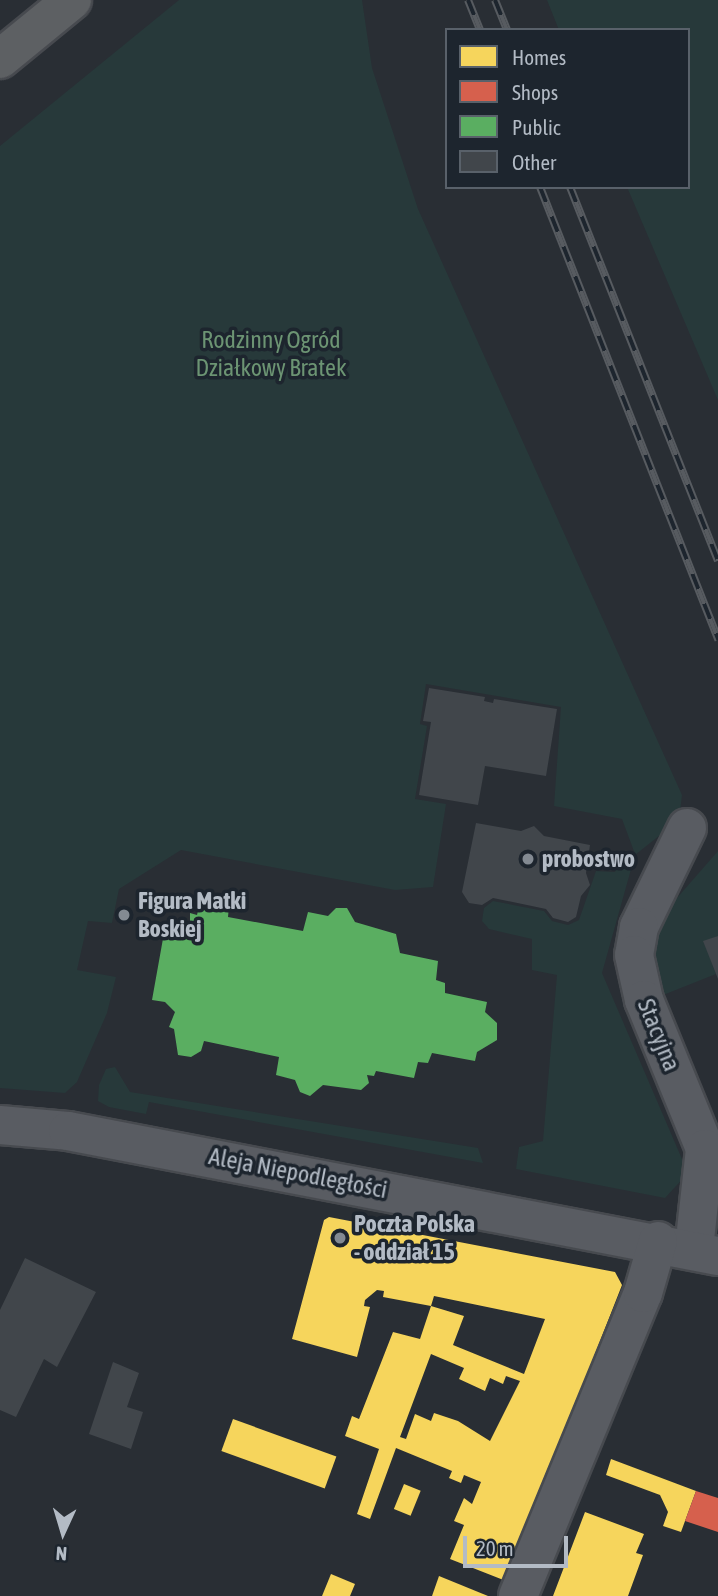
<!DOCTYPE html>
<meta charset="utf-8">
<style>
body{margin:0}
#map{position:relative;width:718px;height:1596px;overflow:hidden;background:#292e34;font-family:"Asap Condensed",sans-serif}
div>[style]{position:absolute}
.green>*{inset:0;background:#27393a}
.homes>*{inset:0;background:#f6d55c;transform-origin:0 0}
.shops>*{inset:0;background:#d6604d}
.public>*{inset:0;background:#5aae61}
.building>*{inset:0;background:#41464b}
.roads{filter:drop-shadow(2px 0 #474a4f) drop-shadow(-2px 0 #474a4f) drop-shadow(0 2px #474a4f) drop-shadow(0 -2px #474a4f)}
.minor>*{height:38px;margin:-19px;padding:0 19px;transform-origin:19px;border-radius:19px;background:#595c62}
.highway>*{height:38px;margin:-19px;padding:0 19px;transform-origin:19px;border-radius:19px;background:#5d6063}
.rail>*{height:8px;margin-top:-4px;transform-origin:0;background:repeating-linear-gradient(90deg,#1d252e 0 16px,#575b60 0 32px);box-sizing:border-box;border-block:2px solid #575b60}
.dots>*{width:19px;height:19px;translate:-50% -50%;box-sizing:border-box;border:4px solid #1d252e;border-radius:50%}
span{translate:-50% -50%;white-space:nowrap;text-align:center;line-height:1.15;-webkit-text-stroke:7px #1d252e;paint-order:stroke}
.park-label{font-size:24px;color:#6c9473}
.poi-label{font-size:24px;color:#b3bbc5;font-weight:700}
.left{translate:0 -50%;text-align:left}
.street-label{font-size:24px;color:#b3bbc5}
.legend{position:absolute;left:445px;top:28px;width:245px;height:161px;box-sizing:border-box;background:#1d252e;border:2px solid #59616a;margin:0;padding:9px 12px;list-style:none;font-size:21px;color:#b3bbc5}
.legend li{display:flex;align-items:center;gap:14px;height:35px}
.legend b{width:35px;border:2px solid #59616a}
.north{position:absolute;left:28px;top:1498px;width:70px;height:70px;-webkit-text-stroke:5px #1d252e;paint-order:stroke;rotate:184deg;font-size:19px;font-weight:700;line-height:28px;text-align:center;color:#b3bbc5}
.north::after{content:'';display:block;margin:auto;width:24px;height:32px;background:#b3bbc5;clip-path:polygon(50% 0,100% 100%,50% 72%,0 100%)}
.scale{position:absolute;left:463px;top:1536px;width:105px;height:32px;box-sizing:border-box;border:4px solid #b3bbc5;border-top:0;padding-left:9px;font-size:21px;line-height:24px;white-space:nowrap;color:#b3bbc5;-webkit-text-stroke:5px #1d252e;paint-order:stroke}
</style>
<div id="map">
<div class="green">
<div style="clip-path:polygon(179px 0,362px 0,372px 68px,418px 209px,682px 795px,679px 820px,635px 855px,602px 973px,688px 1173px,665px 1198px,516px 1169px,519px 1147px,543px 1141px,557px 975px,532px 970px,532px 939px,489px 929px,482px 921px,484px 908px,493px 901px,544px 911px,552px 921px,568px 925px,579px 920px,596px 871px,615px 872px,620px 851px,635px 854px,622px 819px,554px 806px,561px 707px,426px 684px,420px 724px,427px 726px,415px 799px,446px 804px,433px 887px,395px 890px,181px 850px,119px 889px,112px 923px,88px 921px,77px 970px,116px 977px,107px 1013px,77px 1082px,65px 1093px,0 1088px,0 146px)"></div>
<div style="clip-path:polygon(547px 0,718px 0,718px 400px,627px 187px,688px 187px,688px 30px,559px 30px)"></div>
<div style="clip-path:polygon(718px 851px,718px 936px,704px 942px,716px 974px,653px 999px,648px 939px,656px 922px)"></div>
<div style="clip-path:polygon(115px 1067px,130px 1092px,478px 1148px,483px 1163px,149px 1102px,146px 1114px,109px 1107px,98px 1101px,99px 1085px,106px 1069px)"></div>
</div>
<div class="homes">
<div style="clip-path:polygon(evenodd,329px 1217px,615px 1272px,622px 1285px,506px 1581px,450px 1559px,464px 1525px,454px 1521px,464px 1498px,472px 1504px,481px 1482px,464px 1475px,461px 1483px,449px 1478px,452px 1471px,396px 1448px,370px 1519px,357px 1514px,379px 1449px,345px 1436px,352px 1416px,359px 1419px,393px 1332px,420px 1339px,431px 1306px,464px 1316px,453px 1345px,524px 1374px,545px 1319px,434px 1296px,431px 1306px,383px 1297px,384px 1291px,377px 1290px,365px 1300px,364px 1306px,370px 1307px,357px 1357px,292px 1339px,324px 1220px,329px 1217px,431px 1354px,464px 1368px,459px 1379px,485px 1391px,490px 1378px,503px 1384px,506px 1376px,520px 1381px,490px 1441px,458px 1421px,434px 1413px,431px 1421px,415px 1414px,406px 1439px,400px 1437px,431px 1354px)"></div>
<div style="left:233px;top:1419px;width:110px;height:34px;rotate:20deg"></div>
<div style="clip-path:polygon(611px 1459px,696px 1491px,681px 1532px,663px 1526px,668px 1512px,660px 1495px,606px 1475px)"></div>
<div style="left:404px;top:1484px;width:18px;height:27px;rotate:22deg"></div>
<div style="clip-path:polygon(585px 1512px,644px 1534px,636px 1553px,643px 1555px,628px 1596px,553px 1596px)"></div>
<div style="clip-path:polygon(331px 1574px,355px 1584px,350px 1596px,322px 1596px)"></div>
<div style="clip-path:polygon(439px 1576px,488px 1596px,432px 1596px)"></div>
</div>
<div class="shops">
<div style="clip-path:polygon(696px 1491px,718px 1498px,718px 1532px,685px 1521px)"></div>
</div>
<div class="public">
<div style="clip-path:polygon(211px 895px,223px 897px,229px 906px,228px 917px,303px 931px,308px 912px,328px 916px,336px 908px,347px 908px,355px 922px,396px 934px,400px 953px,438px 961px,436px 980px,445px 983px,445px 993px,487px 1002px,485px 1012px,497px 1023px,497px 1040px,477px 1052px,475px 1061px,432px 1053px,428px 1063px,418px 1062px,414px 1078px,376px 1071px,374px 1076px,367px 1075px,369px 1083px,361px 1090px,323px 1085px,310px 1096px,300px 1092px,295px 1080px,276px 1075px,279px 1057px,204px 1041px,201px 1051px,191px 1057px,178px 1055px,174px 1029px,169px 1027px,175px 1012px,165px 1002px,152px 1000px,164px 933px,190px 932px,190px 913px,197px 915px,200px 902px)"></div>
</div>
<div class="building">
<div style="clip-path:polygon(429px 688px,485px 697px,484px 701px,493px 703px,494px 699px,557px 709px,546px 776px,485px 766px,478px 805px,419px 795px,431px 722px,423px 721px)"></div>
<div style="clip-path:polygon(476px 823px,521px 831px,534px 826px,544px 836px,590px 845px,586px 873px,590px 885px,581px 896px,576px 917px,568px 922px,553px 918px,546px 909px,493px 898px,482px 905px,469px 903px,462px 892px)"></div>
<div style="clip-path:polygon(718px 936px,718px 979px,703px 941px)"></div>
<div style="clip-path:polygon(25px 1258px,96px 1292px,57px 1367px,44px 1359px,16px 1417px,0 1410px,0 1310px)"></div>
<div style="clip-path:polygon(113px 1362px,139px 1373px,127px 1407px,143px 1412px,131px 1449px,89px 1434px)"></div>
</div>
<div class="roads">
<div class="minor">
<div style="left:687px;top:828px;width:110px;rotate:115.9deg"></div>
<div style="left:639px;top:927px;width:28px;rotate:100deg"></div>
<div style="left:634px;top:955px;width:46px;rotate:77.5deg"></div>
<div style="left:644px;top:1000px;width:161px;rotate:67.7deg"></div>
<div style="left:705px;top:1149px;width:101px;rotate:96.3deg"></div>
<div style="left:0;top:1125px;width:68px;rotate:5deg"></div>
<div style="left:68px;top:1131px;width:662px;rotate:10.89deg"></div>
<div style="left:518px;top:1596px;width:328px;rotate:-67.6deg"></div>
<div style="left:643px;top:1293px;width:54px;rotate:-73.9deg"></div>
</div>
<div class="highway">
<div style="left:0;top:59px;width:93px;rotate:-39.3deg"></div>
</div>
</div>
<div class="rail">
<div style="left:468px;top:0;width:32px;rotate:68deg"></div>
<div style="left:495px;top:0;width:32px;rotate:68deg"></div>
<div style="left:540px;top:187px;width:487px;rotate:68.5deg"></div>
<div style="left:570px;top:187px;width:402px;rotate:68.4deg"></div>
</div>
<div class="dots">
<div style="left:528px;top:859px;background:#838a92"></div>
<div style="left:124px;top:915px;background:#838a92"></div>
<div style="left:340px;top:1238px;background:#838a92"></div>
</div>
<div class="park-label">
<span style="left:271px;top:354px">Rodzinny Ogród<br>Działkowy Bratek</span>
</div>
<div class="poi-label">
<span class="left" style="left:542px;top:859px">probostwo</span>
<span class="left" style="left:138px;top:915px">Figura Matki<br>Boskiej</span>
<span class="left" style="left:354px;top:1238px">Poczta Polska<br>- oddział 15</span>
</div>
<div class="street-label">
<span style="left:659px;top:1035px;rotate:68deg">Stacyjna</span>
<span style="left:298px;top:1173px;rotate:11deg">Aleja Niepodległości</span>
</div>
<ul class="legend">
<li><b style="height:19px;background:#f6d55c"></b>Homes</li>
<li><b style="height:19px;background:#d6604d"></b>Shops</li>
<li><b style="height:19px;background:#5aae61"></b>Public</li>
<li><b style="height:19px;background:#41464b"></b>Other</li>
</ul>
<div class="north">N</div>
<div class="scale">20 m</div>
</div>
